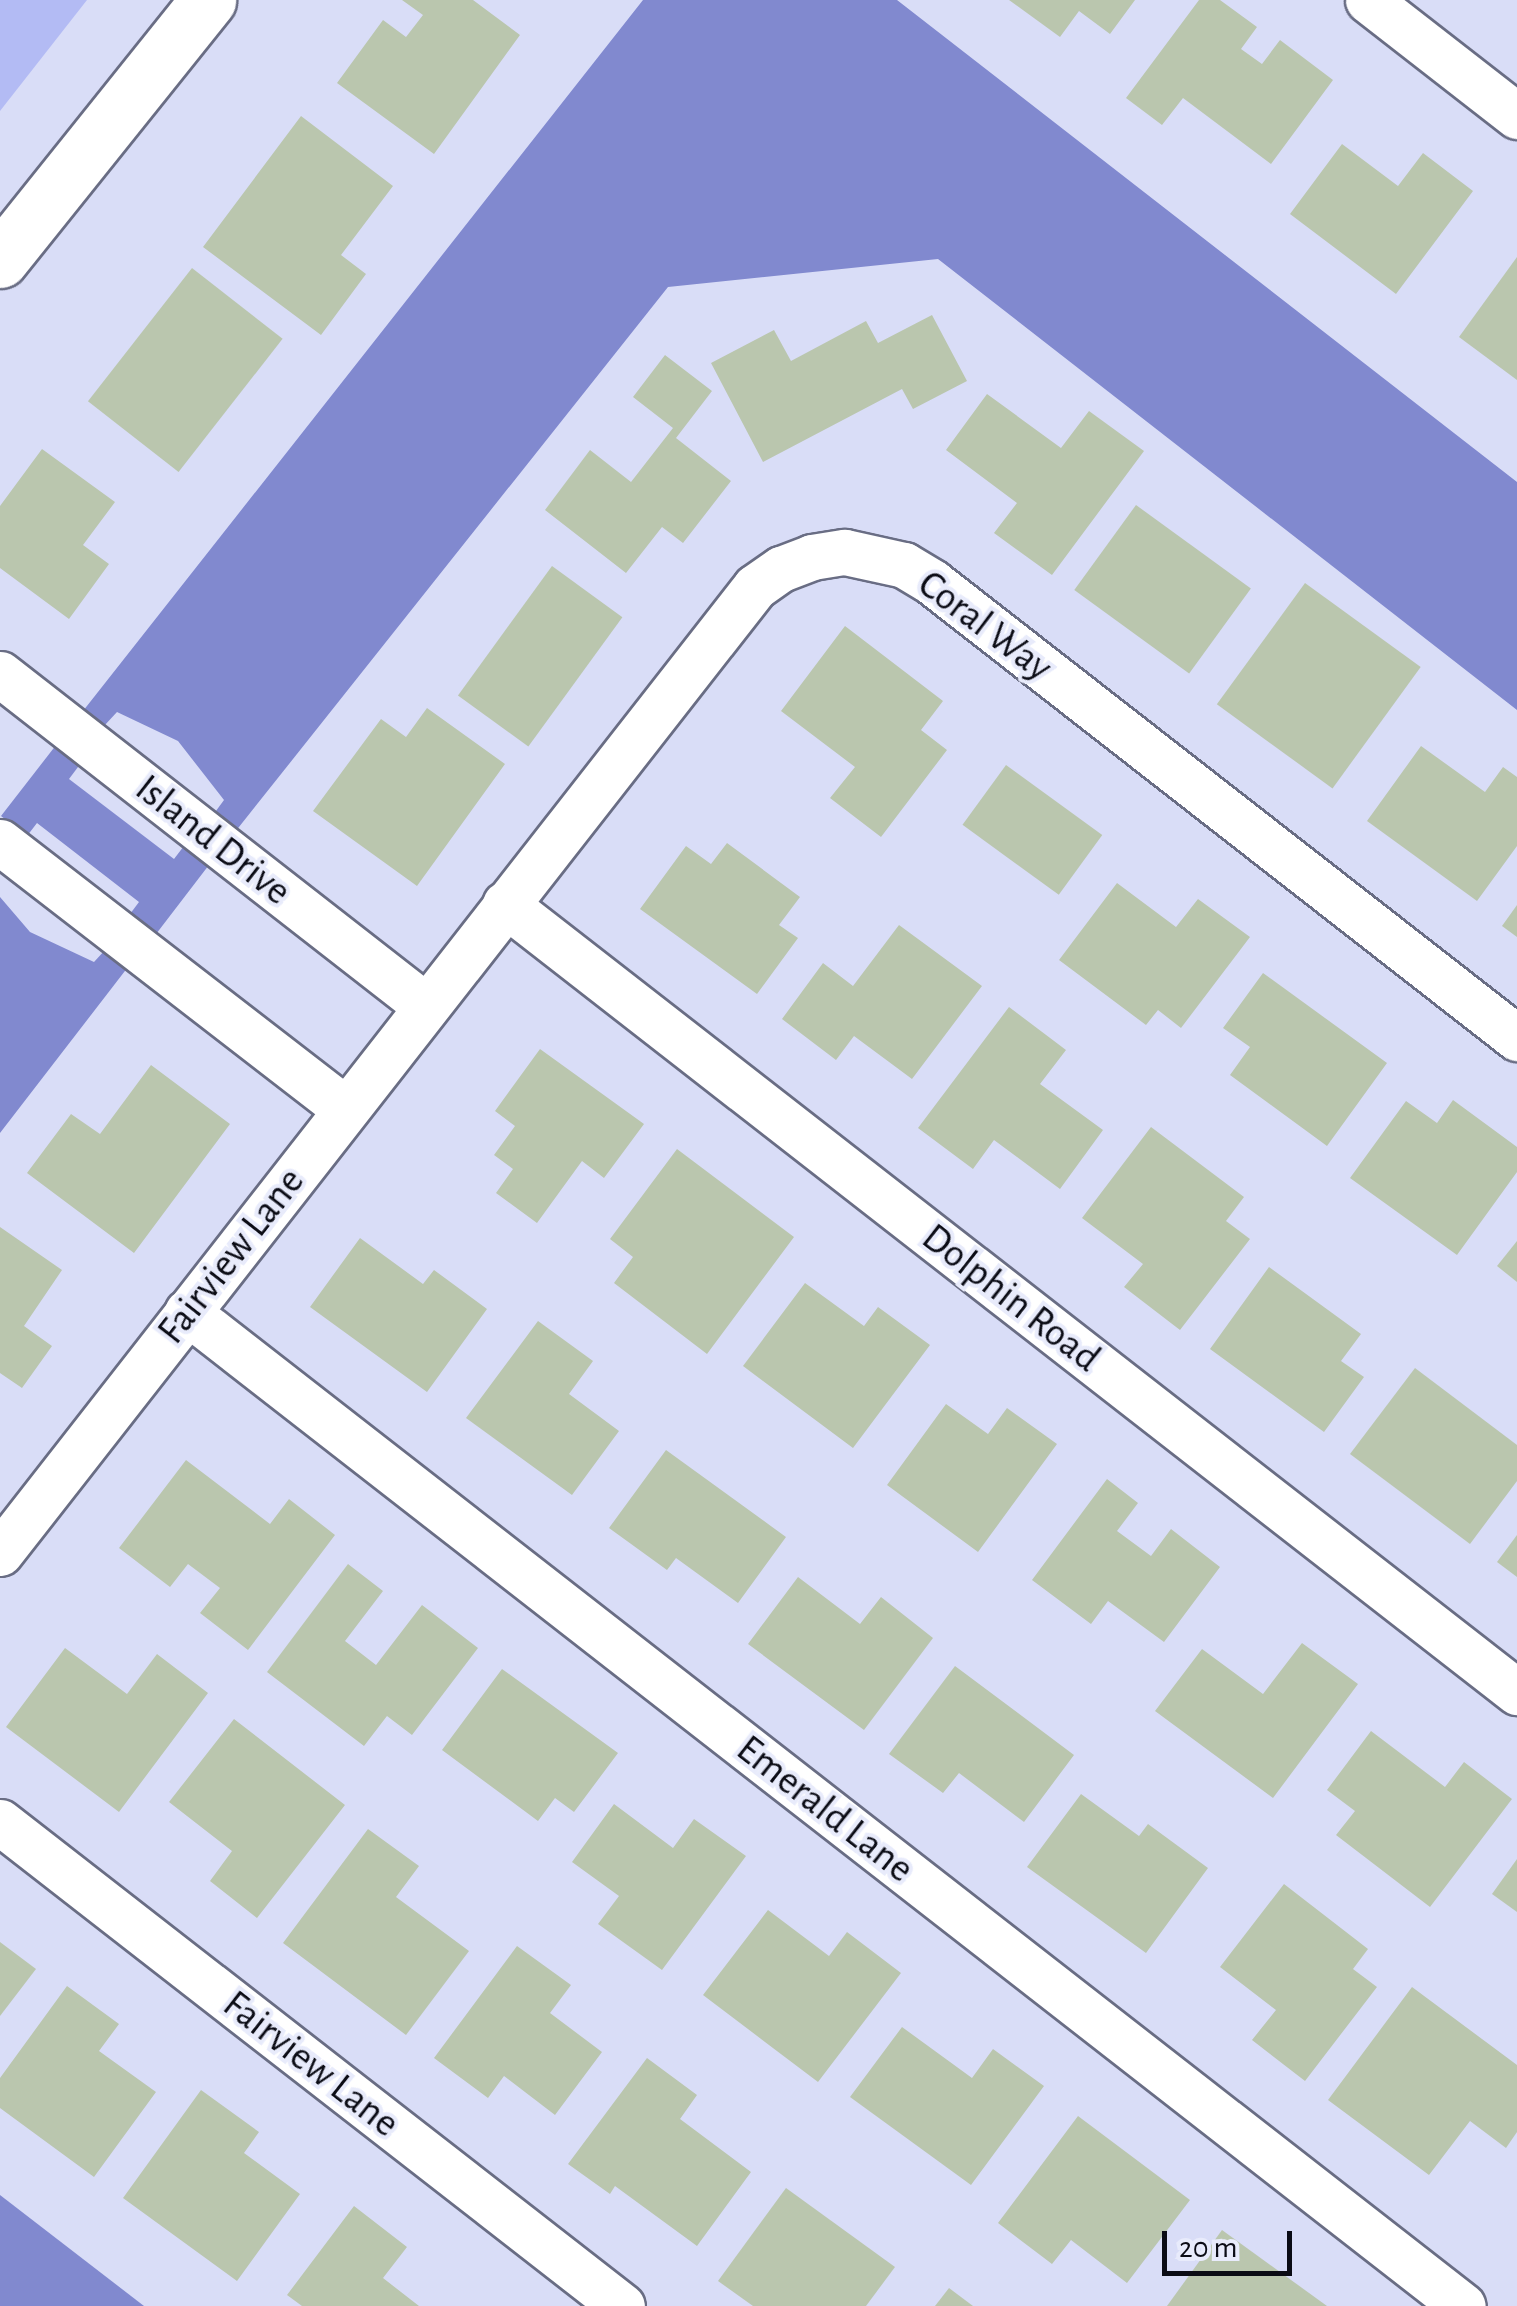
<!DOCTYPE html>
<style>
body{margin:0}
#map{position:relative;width:1517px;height:2306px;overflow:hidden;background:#d9ddf7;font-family:"Alegreya Sans",sans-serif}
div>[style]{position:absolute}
.green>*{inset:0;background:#b3bbf4}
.water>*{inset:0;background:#8189cf}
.building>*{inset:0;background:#bac6ae;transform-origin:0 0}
.roads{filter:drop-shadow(2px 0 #696d84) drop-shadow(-2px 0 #696d84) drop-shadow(0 2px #696d84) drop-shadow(0 -2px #696d84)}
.street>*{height:45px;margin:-22.5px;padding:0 22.5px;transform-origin:22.5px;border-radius:22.5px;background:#fff}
.secondary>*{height:55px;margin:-27.5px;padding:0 27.5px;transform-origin:27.5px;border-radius:27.5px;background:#fff}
span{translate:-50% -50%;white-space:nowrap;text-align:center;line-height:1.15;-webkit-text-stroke:8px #e8ebfb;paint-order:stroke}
.street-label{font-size:40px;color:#0b0c15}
.scale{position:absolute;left:1162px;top:2231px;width:130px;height:45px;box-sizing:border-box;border:5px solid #0b0c15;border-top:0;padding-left:12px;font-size:30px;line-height:35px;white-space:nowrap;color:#0b0c15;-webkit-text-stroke:8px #e8ebfb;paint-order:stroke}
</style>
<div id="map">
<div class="green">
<div style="clip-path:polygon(0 0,87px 0,0 111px)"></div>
</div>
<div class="water">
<div style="clip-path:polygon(643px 0,897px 0,1517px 482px,1517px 710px,938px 259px,668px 287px,235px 832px,213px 815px,224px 800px,178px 741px,117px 712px,104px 726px,83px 711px)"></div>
<div style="clip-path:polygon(60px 740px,84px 759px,69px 779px,174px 859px,187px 842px,212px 861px,153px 938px,127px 918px,139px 902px,37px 823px,27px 836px,1px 816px)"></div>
<div style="clip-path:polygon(0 897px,30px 932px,94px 962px,106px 949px,128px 967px,0 1133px)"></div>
<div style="clip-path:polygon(0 2195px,144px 2306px,0 2306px)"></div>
</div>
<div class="building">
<div style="clip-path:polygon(402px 0,473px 0,520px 35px,434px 154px,337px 83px,383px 20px,406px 37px,423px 15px)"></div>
<div style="clip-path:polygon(1009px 0,1135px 0,1110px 34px,1079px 11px,1060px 37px)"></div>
<div style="clip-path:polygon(1199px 0,1220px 0,1257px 27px,1241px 49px,1262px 64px,1280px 40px,1333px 80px,1271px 164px,1183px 98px,1162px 125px,1126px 98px)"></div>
<div style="clip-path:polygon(301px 116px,393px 186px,341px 255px,366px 274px,321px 335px,203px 247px)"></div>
<div style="clip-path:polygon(1342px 144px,1398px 186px,1423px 153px,1473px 191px,1396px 294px,1290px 214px)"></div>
<div style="clip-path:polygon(1517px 257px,1517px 380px,1459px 337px)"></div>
<div style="left:192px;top:268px;width:115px;height:169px;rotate:38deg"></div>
<div style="clip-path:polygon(932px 315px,967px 381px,913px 409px,902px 389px,763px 462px,711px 363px,774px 330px,791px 361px,866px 321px,878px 343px)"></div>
<div style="clip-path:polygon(665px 355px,712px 391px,676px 438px,731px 481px,683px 543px,662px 527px,626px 573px,545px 510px,590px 450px,631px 482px,673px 428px,633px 397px)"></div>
<div style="clip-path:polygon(987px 394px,1061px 448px,1089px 411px,1144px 451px,1052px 575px,994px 533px,1017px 503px,946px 450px)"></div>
<div style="clip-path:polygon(42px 449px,115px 502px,83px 545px,109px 564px,69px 619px,0 568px,0 506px)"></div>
<div style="left:1136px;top:505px;width:142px;height:105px;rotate:36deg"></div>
<div style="left:552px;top:566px;width:87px;height:160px;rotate:36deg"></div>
<div style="left:1305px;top:583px;width:143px;height:150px;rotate:36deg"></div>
<div style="clip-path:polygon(845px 626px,943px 701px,921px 730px,947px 750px,881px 837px,830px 798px,855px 767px,781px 711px)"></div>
<div style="clip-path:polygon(427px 708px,505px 764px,417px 886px,313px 811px,381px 719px,406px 737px)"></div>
<div style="clip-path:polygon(1421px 746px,1485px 792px,1503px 767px,1517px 777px,1517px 846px,1477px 901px,1367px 821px)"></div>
<div style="left:1006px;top:765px;width:119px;height:74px;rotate:36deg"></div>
<div style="clip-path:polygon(727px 843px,800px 897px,779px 925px,798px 938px,757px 994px,640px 909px,686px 846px,711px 864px)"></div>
<div style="clip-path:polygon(1117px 883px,1176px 927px,1198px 899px,1250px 937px,1181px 1028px,1158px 1010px,1146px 1025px,1059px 960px)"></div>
<div style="clip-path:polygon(1517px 905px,1517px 937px,1502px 926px)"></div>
<div style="clip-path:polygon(899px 925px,982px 986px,912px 1079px,854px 1036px,836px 1060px,782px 1019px,823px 963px,853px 986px)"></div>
<div style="clip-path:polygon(1263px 973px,1387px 1063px,1327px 1146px,1230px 1075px,1250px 1047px,1223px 1028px)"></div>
<div style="clip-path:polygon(1009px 1007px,1066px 1050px,1040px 1084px,1103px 1130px,1060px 1189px,994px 1140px,973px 1169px,918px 1128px)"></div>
<div style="clip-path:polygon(540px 1049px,644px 1124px,604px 1178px,582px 1161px,537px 1223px,496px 1193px,513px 1169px,494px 1155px,515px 1126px,495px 1111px)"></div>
<div style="clip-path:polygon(151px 1065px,230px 1124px,134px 1253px,27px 1173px,71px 1114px,100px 1134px)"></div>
<div style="clip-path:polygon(1453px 1100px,1517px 1147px,1517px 1172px,1457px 1255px,1350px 1178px,1406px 1101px,1437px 1123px)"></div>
<div style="clip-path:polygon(1151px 1127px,1244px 1197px,1226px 1221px,1250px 1239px,1180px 1330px,1124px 1287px,1143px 1264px,1082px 1218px)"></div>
<div style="clip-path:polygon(677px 1149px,794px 1237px,707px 1354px,614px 1283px,633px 1257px,610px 1239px)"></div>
<div style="clip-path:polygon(0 1227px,62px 1270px,24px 1326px,52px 1346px,22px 1388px,0 1373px)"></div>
<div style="clip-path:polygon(360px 1238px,423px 1284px,434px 1270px,487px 1309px,427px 1392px,310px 1307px)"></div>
<div style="clip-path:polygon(1517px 1241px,1517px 1282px,1497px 1266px)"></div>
<div style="clip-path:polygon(1269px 1267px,1361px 1334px,1341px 1361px,1364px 1377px,1324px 1432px,1210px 1349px)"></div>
<div style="clip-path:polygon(805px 1283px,864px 1326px,878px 1307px,930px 1345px,853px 1448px,743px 1366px)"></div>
<div style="clip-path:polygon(538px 1321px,593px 1361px,569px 1394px,619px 1431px,572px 1495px,466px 1418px)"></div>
<div style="clip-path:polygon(1415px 1368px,1517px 1445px,1517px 1481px,1470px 1544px,1350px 1454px)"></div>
<div style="clip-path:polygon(946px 1404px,988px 1434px,1007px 1408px,1057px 1444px,978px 1552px,887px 1485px)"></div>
<div style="clip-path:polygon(666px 1450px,786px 1537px,738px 1603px,676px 1558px,667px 1570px,609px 1528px)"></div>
<div style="clip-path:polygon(186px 1460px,270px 1524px,289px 1499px,335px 1535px,248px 1650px,200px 1613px,220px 1588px,188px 1564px,170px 1587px,119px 1548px)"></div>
<div style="clip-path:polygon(1107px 1479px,1138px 1503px,1117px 1531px,1151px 1556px,1171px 1529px,1220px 1567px,1164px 1642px,1108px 1601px,1091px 1624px,1032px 1580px)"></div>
<div style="clip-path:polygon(1517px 1535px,1517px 1577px,1497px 1562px)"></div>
<div style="clip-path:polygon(348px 1564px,383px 1591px,345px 1641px,376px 1665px,422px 1605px,478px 1648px,412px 1735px,387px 1716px,364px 1746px,267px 1672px)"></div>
<div style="clip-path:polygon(798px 1577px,860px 1624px,881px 1597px,933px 1638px,864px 1730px,748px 1644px)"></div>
<div style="clip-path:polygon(1302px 1643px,1358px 1684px,1273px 1798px,1155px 1711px,1202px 1649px,1263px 1694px)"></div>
<div style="clip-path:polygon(65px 1648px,127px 1694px,157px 1654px,208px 1693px,119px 1812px,6px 1727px)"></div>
<div style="clip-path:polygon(955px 1666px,1074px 1755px,1024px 1822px,959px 1773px,943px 1793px,889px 1754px)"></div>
<div style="clip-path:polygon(502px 1669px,618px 1753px,574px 1812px,555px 1798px,538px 1821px,442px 1750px)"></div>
<div style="clip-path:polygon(234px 1719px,345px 1805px,257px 1918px,210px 1881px,232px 1851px,169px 1802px)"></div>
<div style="clip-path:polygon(1371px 1731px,1445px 1787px,1464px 1762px,1512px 1799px,1430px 1907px,1336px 1835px,1355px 1811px,1327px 1790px)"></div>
<div style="clip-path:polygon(1081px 1794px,1139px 1836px,1148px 1824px,1208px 1868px,1146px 1953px,1027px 1867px)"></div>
<div style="clip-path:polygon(614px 1804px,673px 1848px,694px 1819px,746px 1856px,662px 1970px,598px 1924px,619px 1896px,572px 1862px)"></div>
<div style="clip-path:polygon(368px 1829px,419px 1866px,396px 1897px,469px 1951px,406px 2035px,283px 1943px)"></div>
<div style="clip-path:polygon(1517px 1859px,1517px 1912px,1492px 1894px)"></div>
<div style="clip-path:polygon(1284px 1884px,1368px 1949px,1353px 1969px,1377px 1987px,1305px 2081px,1252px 2040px,1276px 2010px,1220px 1967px)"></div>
<div style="clip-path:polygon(768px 1910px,829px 1956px,847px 1932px,901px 1973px,818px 2082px,703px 1995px)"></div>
<div style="clip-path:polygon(0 1942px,36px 1969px,0 2016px)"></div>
<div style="clip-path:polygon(517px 1946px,571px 1985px,550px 2013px,602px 2052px,555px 2115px,504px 2076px,488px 2098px,434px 2058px)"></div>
<div style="clip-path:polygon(67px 1986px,119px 2024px,99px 2051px,156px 2092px,94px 2177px,0 2108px,0 2078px)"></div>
<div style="clip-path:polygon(1412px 1987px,1517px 2065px,1517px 2132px,1506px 2148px,1470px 2121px,1429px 2175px,1328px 2100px)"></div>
<div style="clip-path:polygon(902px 2027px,972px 2078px,993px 2049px,1044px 2086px,971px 2185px,850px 2097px)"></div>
<div style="clip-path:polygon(647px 2058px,697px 2095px,680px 2119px,751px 2172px,697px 2246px,615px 2186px,610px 2194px,568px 2164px)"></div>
<div style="clip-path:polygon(201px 2090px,259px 2132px,244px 2153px,300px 2194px,237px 2281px,123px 2198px)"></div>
<div style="clip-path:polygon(1078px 2116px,1190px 2200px,1127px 2283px,1071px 2240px,1052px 2264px,998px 2223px)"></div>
<div style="clip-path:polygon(786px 2188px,895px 2267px,866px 2306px,753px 2306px,718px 2281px)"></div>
<div style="clip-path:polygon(354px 2206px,407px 2247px,383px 2278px,419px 2306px,302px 2306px,287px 2295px)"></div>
<div style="clip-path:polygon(1222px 2230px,1327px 2306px,1167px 2306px)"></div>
<div style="clip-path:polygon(949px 2288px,973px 2306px,935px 2306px)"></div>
</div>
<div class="roads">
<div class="street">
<div style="left:1368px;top:0;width:189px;rotate:37.9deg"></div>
<div style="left:0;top:674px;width:540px;rotate:37.93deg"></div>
<div style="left:0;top:842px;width:436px;rotate:37.7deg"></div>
<div style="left:505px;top:904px;width:1283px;rotate:37.91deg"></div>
<div style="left:187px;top:1312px;width:1617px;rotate:37.92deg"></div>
<div style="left:0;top:1553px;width:1226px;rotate:-51.99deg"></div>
<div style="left:755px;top:587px;width:32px;rotate:-35deg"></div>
<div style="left:781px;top:569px;width:33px;rotate:-21deg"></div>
<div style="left:812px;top:557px;width:33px;rotate:-9deg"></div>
<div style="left:845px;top:552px;width:60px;rotate:12.4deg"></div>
<div style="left:904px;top:565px;width:33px;rotate:31deg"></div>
<div style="left:932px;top:582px;width:742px;rotate:37.94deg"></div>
<div style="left:0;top:1822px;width:788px;rotate:37.89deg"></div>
</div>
<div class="secondary">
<div style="left:0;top:260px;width:333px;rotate:-51.3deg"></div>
</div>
</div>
<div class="street-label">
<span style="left:985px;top:626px;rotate:37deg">Coral Way</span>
<span style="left:213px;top:840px;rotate:38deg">Island Drive</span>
<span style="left:231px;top:1256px;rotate:-52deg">Fairview Lane</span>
<span style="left:1011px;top:1298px;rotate:38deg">Dolphin Road</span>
<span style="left:825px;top:1809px;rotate:38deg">Emerald Lane</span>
<span style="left:311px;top:2064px;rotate:38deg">Fairview Lane</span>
</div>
<div class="scale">20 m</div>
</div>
